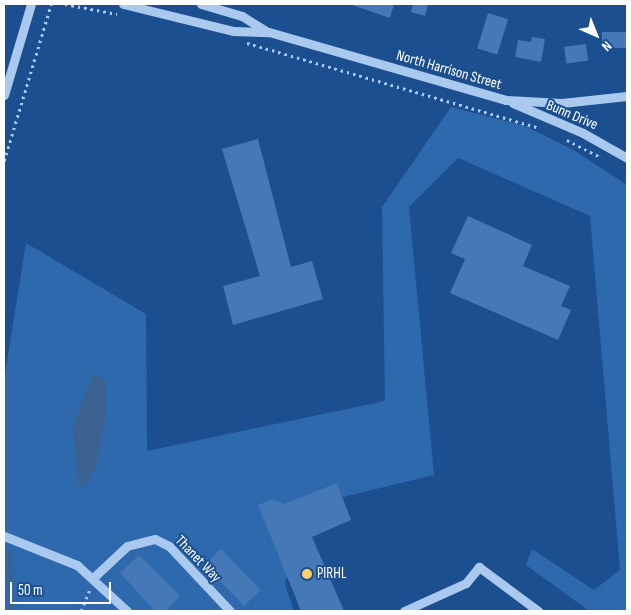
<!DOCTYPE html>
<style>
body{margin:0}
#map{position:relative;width:631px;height:615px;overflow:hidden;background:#1b4f8f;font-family:"Sofia Sans Condensed",sans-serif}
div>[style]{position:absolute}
.green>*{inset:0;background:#2e69ad}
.water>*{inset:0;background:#3c6290}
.stream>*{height:4px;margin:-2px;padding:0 2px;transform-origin:2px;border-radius:2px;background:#3c6290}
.building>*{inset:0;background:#4478b7;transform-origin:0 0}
.path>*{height:2.5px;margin-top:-1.25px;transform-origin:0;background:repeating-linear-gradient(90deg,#a9c9ee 0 2.5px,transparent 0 6.5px)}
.minor>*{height:9px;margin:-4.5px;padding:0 4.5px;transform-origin:4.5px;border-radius:4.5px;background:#a9c9ee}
.dots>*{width:14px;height:14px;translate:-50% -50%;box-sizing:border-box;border:2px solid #1b4f8f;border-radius:50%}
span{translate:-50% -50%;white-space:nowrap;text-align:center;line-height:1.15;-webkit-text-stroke:4px #1b4f8f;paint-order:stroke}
.street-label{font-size:15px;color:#fff}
.poi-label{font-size:15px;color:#fff}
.left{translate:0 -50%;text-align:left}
.frame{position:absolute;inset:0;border:5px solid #fff;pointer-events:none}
.north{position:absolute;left:571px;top:10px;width:50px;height:50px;-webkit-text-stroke:4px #1b4f8f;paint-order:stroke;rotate:136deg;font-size:14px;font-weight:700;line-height:20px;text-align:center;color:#fff}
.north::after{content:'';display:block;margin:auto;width:18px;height:22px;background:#fff;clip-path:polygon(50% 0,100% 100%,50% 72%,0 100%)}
.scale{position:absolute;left:10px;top:582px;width:101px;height:22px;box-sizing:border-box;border:2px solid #fff;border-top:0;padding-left:6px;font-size:15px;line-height:18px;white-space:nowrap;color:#fff;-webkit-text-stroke:4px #1b4f8f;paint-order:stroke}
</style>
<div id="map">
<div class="green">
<div style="clip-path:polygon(451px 107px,525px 126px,575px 151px,627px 185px,627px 611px,589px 611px,526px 565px,532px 549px,594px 590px,620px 570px,590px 216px,458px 158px,409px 207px,434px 475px,297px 508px,285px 585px,294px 611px,4px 611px,4px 380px,26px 243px,146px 314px,147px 451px,385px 401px,382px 207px)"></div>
</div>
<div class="water">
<div style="clip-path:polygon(94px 372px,106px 384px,106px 414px,96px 466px,84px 487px,78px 485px,73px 426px)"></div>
</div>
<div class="stream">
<div style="left:10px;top:551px;width:60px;rotate:88.1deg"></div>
</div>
<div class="building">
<div style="clip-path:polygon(349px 4px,394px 4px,390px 18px)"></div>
<div style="clip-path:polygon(413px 4px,428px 4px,425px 16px,411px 12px)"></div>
<div style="left:488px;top:13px;width:21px;height:37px;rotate:17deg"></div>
<div style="left:627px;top:32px;width:16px;height:25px;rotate:90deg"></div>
<div style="clip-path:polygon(532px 37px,545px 39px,541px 62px,515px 57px,518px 40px,531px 42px)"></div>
<div style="left:586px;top:44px;width:17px;height:22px;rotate:83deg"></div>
<div style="clip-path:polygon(258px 139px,291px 267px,312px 261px,323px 299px,233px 325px,223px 286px,260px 276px,222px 149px)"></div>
<div style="clip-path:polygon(468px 216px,532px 245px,523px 266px,570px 286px,561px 306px,571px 310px,558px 340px,450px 293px,465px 259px,451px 253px)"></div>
<div style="clip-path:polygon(337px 483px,351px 520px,312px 537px,344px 611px,301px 611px,258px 505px,273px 499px,284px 504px)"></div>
<div style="left:221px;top:549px;width:57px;height:23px;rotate:46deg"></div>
<div style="clip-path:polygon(139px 555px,180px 596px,166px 611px,155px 611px,120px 573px)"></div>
</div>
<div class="path">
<div style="left:65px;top:4px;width:53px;rotate:10.9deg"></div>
<div style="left:247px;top:43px;width:302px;rotate:16.2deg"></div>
<div style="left:567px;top:140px;width:37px;rotate:27deg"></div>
<div style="left:4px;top:161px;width:164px;rotate:-73.3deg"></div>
<div style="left:81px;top:611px;width:22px;rotate:-68deg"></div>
</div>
<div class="minor">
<div style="left:123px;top:4px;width:113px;rotate:13.8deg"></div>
<div style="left:233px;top:31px;width:36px;rotate:2deg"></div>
<div style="left:269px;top:32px;width:247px;rotate:16deg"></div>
<div style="left:506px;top:100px;width:56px;rotate:3.1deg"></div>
<div style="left:562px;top:103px;width:65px;rotate:-6.1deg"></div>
<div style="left:201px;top:4px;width:43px;rotate:16.3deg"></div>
<div style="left:242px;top:16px;width:28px;rotate:32deg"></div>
<div style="left:4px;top:95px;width:95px;rotate:-73.5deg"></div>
<div style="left:513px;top:103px;width:76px;rotate:23.2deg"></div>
<div style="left:583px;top:133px;width:51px;rotate:29.6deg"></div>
<div style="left:4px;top:536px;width:79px;rotate:21.7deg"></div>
<div style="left:77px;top:565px;width:68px;rotate:42.6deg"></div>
<div style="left:94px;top:577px;width:45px;rotate:-43.2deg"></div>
<div style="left:127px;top:546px;width:29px;rotate:-14deg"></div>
<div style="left:155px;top:539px;width:16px;rotate:27deg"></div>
<div style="left:169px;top:546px;width:89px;rotate:46.8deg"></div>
<div style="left:404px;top:611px;width:68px;rotate:-24.3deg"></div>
<div style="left:466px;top:583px;width:21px;rotate:-51deg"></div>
<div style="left:479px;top:567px;width:74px;rotate:36.7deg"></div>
</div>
<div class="dots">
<div style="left:307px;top:574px;background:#ffd166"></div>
</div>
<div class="street-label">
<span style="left:449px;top:70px;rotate:16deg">North Harrison Street</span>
<span style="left:572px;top:115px;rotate:23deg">Bunn Drive</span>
<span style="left:198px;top:559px;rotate:46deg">Thanet Way</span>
</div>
<div class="poi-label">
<span class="left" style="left:317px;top:574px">PIRHL</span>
</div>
<div class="frame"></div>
<div class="north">N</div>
<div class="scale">50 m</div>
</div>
